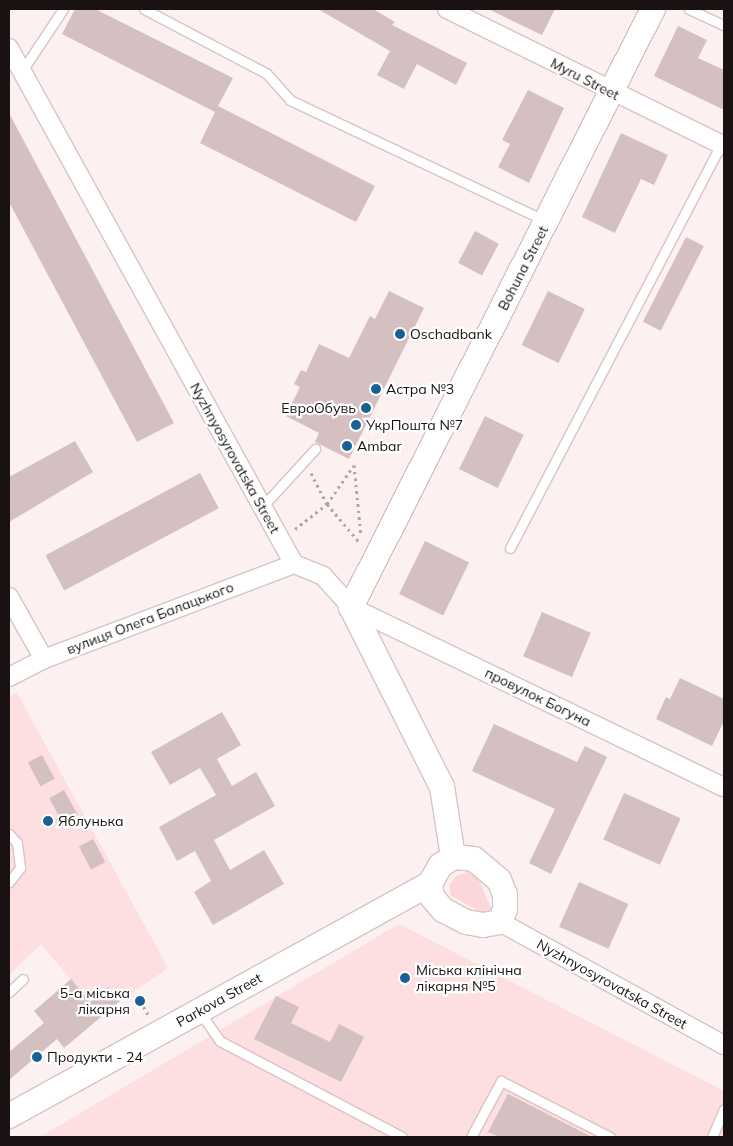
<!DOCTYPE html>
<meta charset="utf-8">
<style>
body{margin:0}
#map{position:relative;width:733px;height:1146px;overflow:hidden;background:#fdf0f1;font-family:Mulish,sans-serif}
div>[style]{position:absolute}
.built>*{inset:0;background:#fddee1}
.green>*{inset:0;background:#fbd6da}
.building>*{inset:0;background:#d4bfc1;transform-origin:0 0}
.path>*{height:3px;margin-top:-1.5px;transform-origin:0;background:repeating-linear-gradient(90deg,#b1a5a6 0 2.5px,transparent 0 6.5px)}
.roads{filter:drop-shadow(1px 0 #d8c3c5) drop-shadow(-1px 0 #d8c3c5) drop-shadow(0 1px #d8c3c5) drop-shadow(0 -1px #d8c3c5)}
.service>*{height:9px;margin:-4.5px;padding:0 4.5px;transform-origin:4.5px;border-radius:4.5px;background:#fff}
.minor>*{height:18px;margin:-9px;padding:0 9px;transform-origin:9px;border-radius:9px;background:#fff}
.secondary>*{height:24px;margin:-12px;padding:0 12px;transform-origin:12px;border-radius:12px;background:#fff}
.dots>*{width:14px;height:14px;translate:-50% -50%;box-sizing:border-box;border:2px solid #fff;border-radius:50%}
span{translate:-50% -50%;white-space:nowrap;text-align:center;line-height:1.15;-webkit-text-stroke:4.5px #fff;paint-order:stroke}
.street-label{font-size:14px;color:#191112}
.poi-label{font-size:14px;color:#191112}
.left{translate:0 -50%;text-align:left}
.right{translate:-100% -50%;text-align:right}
.frame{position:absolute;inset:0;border:10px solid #191112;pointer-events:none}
</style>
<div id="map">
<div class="built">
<div style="clip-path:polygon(17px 693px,168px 968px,120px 1001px,108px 987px,90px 1002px,41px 944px,9px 975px,9px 697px)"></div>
<div style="clip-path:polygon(399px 924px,724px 1091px,724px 1137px,40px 1137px)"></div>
</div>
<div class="green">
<div style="clip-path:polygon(467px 872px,477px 876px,491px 908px,489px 912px,483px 913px,451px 896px,449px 885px,456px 876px)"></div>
</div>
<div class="building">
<div style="clip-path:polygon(75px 9px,95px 9px,233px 78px,218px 106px,375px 186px,356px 222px,200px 143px,215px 112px,62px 34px)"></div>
<div style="clip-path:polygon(318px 9px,373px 9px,395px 22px,392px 25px,467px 63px,456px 85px,417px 64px,404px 89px,377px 75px,390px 51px)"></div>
<div style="clip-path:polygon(488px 9px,555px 9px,542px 35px)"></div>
<div style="clip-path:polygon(678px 26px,707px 40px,698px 58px,724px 70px,724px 110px,654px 76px)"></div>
<div style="clip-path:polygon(528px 90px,564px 108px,529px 183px,498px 167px,510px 144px,502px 140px)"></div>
<div style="clip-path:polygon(9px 113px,174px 423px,137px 442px,9px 202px)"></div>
<div style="clip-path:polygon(621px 133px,668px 155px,654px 185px,641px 179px,615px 233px,582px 217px)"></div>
<div style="left:475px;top:231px;width:27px;height:36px;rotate:28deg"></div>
<div style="left:686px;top:237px;width:20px;height:95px;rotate:27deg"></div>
<div style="clip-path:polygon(389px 291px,424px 308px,349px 459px,315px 442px,319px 433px,286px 416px,300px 387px,294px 384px,301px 370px,306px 372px,319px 344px,349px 358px,370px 316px,375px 319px)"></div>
<div style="left:548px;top:291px;width:41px;height:60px;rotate:26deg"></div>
<div style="left:485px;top:416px;width:43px;height:59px;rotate:26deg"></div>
<div style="clip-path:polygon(75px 441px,93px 472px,9px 522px,9px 477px)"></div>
<div style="left:200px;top:473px;width:40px;height:175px;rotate:62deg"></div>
<div style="left:425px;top:541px;width:49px;height:59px;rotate:26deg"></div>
<div style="left:542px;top:612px;width:53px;height:48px;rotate:23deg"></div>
<div style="clip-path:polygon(680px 678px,724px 699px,724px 721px,712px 746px,656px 719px,666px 697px,670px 699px)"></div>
<div style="clip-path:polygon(222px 712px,241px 745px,217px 759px,232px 786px,256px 772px,275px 806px,214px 840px,230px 870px,264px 850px,284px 884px,213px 925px,194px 892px,211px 881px,195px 851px,177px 861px,159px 827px,216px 795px,200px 768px,170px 785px,151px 752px)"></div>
<div style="clip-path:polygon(494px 724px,577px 762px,585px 746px,607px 757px,551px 874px,529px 863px,555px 809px,472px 771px)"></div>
<div style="left:42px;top:755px;width:27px;height:16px;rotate:62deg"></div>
<div style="left:64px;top:790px;width:29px;height:17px;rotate:61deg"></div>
<div style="left:624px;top:793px;width:62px;height:51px;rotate:24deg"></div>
<div style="left:93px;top:839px;width:26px;height:16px;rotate:62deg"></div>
<div style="left:579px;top:882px;width:54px;height:49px;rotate:24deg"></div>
<div style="clip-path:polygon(71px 979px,90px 1002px,108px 987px,120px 1001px,64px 1048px,57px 1039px,9px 1080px,9px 1052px,44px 1023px,34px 1011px)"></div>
<div style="clip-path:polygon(276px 996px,299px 1007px,291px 1023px,330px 1042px,339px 1024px,364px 1037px,341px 1082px,254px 1039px)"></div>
<div style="clip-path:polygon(508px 1094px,592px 1137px,499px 1137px,488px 1132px)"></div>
</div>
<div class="path">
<div style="left:354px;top:465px;width:71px;rotate:84.4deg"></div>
<div style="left:311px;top:473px;width:35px;rotate:63deg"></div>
<div style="left:327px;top:504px;width:51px;rotate:49.8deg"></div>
<div style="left:295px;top:529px;width:41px;rotate:-38deg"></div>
<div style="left:327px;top:504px;width:47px;rotate:-55.3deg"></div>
<div style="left:140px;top:1001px;width:17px;rotate:59deg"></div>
</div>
<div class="roads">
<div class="service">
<div style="left:144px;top:9px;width:138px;rotate:27.7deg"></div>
<div style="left:266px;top:73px;width:36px;rotate:48deg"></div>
<div style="left:290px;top:100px;width:281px;rotate:25.3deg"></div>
<div style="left:689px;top:9px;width:38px;rotate:25deg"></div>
<div style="left:22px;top:71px;width:74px;rotate:-56.5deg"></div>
<div style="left:262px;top:507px;width:79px;rotate:-47.6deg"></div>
<div style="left:510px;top:548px;width:456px;rotate:-62.4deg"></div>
<div style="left:9px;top:834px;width:12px;rotate:48deg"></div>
<div style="left:17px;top:843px;width:25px;rotate:83deg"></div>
<div style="left:20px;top:868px;width:18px;rotate:128deg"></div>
<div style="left:9px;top:992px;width:19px;rotate:-43deg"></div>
<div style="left:199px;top:1011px;width:37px;rotate:55deg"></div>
<div style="left:220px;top:1041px;width:206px;rotate:27.8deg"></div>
<div style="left:471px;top:1137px;width:64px;rotate:-61.8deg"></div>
<div style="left:501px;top:1081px;width:123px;rotate:27.2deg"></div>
<div style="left:712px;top:1137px;width:30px;rotate:-67deg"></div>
</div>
<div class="minor">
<div style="left:447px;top:9px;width:309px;rotate:26.3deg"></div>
<div style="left:9px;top:48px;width:589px;rotate:61.09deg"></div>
<div style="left:294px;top:564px;width:31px;rotate:22deg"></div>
<div style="left:323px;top:576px;width:42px;rotate:47.9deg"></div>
<div style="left:351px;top:607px;width:414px;rotate:25.8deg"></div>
<div style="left:9px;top:597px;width:71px;rotate:60.6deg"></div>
<div style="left:9px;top:677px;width:39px;rotate:-27deg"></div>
<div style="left:44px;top:659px;width:267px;rotate:-20.8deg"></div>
<div style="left:500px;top:922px;width:256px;rotate:28.8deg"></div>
</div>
<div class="secondary">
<div style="left:453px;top:857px;width:71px;rotate:-98.9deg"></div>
<div style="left:442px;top:787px;width:202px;rotate:-116.8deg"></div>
<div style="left:351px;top:607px;width:670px;rotate:-63.21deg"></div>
<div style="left:453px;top:857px;width:21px;rotate:5deg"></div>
<div style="left:474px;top:859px;width:33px;rotate:40deg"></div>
<div style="left:499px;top:880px;width:16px;rotate:68deg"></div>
<div style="left:505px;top:895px;width:14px;rotate:90deg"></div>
<div style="left:505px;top:909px;width:14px;rotate:111deg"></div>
<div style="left:500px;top:922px;width:17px;rotate:170deg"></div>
<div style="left:483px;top:925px;width:17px;rotate:-170deg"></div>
<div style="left:466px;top:922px;width:26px;rotate:-152deg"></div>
<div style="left:443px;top:910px;width:17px;rotate:-130deg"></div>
<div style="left:432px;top:897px;width:13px;rotate:-99deg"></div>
<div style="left:430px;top:884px;width:21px;rotate:-61deg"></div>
<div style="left:440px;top:866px;width:16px;rotate:-35deg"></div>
<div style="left:9px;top:1116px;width:481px;rotate:-28.9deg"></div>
</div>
</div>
<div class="dots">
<div style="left:400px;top:334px;background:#196195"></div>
<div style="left:376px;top:389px;background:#196195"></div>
<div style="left:366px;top:408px;background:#196195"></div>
<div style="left:356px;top:425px;background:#196195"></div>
<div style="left:347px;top:446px;background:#196195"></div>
<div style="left:48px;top:821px;background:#196195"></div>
<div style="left:405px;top:978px;background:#196195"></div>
<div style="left:140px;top:1001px;background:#196195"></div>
<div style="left:37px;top:1057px;background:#196195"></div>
</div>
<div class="street-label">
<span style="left:585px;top:79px;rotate:27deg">Myru Street</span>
<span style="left:523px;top:268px;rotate:-63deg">Bohuna Street</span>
<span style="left:235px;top:458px;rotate:61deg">Nyzhnyosyrovatska Street</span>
<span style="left:150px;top:618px;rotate:-21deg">вулиця Олега Балацького</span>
<span style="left:538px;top:697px;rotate:26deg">провулок Богуна</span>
<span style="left:612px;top:984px;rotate:29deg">Nyzhnyosyrovatska Street</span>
<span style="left:219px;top:1000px;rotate:-29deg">Parkova Street</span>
</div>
<div class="poi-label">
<span class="left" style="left:410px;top:334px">Oschadbank</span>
<span class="left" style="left:386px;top:389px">Астра №3</span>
<span class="right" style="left:356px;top:408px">ЕвроОбувь</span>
<span class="left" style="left:366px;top:425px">УкрПошта №7</span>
<span class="left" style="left:357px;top:446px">Ambar</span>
<span class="left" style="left:58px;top:821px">Яблунька</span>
<span class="left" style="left:416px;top:978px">Міська клінічна<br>лікарня №5</span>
<span class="right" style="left:130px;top:1001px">5-а міська<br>лікарня</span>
<span class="left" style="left:47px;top:1057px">Продукти - 24</span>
</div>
<div class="frame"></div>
</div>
